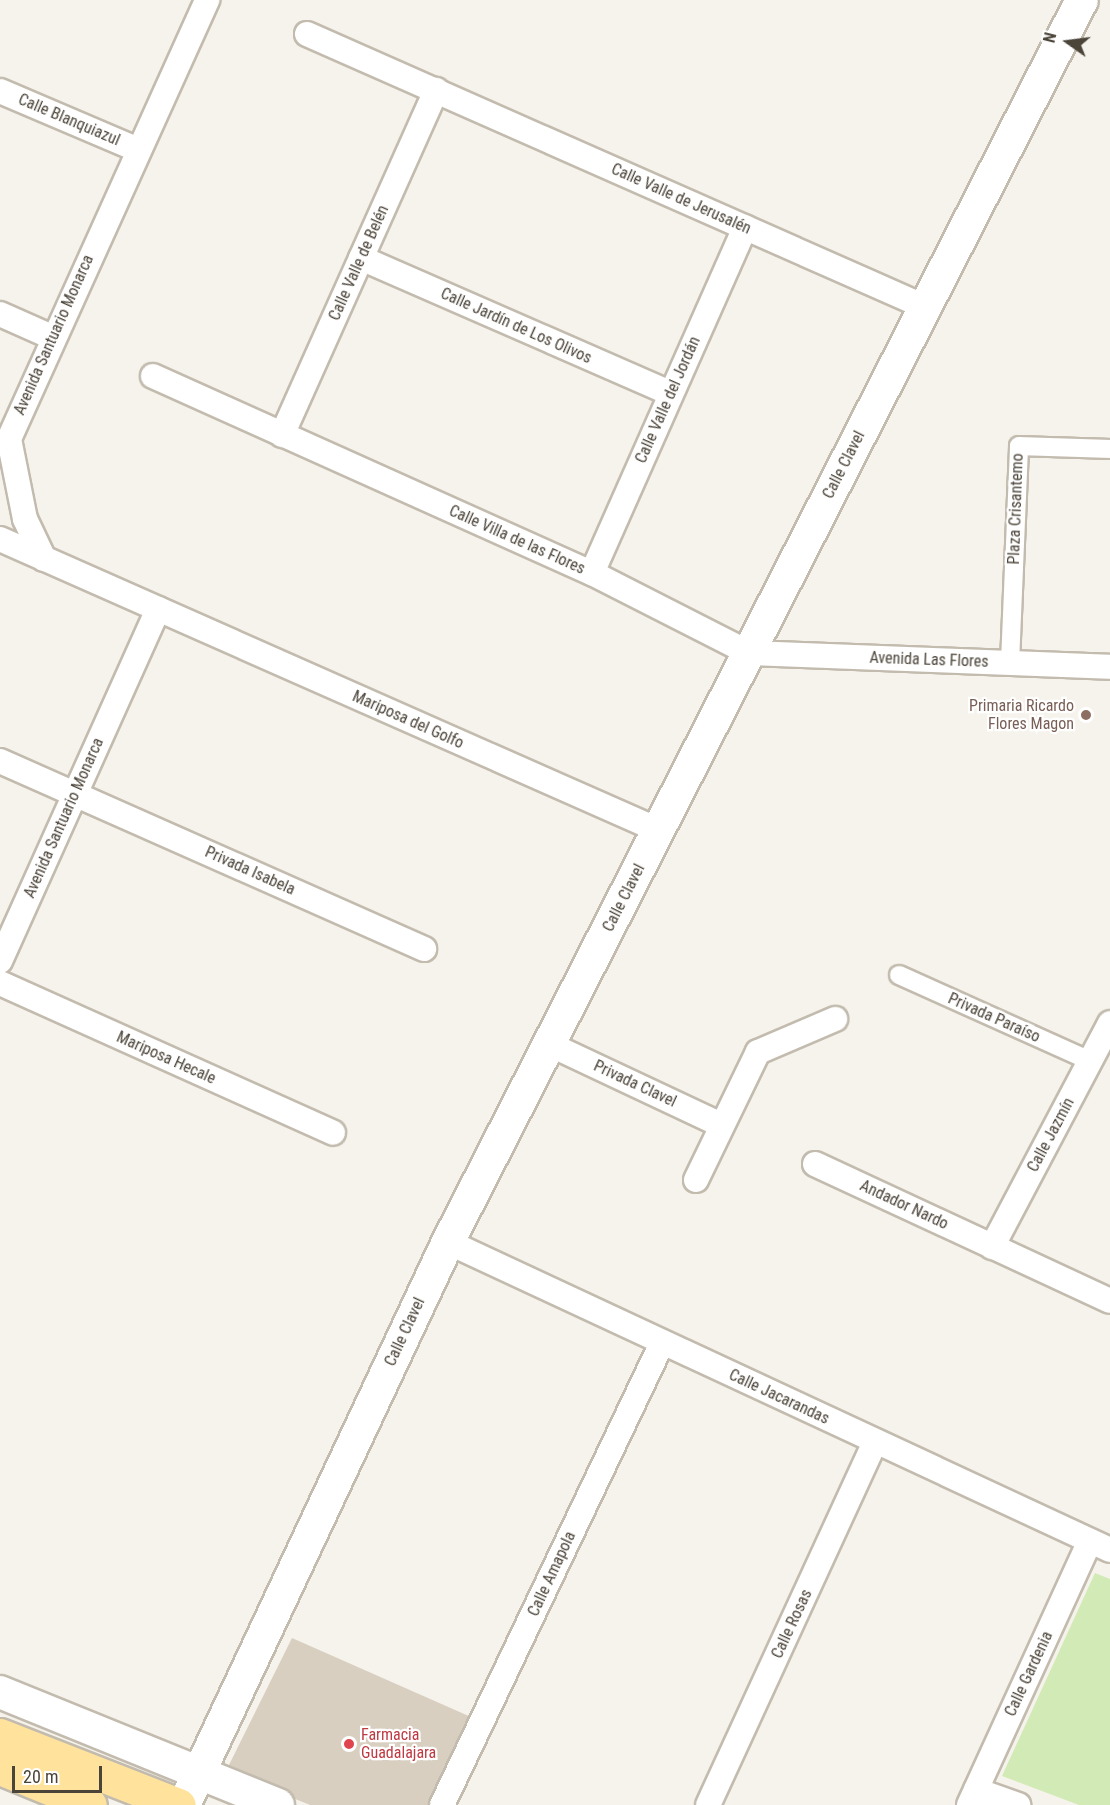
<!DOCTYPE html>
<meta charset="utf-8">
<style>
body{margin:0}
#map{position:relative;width:1110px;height:1805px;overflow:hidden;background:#f6f3ec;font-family:"Roboto Condensed",sans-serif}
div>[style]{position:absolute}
.green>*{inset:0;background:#d2eab5}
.building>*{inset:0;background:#d8cfc1}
.roads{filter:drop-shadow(2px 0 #c2bbae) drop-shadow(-2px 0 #c2bbae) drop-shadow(0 2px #c2bbae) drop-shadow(0 -2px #c2bbae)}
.pedestrian>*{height:18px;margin:-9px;padding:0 9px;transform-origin:9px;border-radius:9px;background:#fff}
.minor>*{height:24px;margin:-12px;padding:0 12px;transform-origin:12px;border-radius:12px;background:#fff}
.tertiary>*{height:32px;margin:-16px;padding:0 16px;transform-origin:16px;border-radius:16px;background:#fff}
.primary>*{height:33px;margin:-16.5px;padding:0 16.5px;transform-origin:16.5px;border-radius:16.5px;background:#ffe39c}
.dots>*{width:16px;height:16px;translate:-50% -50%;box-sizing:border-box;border:3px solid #fff;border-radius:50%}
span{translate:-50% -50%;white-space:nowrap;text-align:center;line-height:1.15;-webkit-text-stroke:4.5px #fff;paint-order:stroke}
.street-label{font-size:16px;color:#4b4439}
.education-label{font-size:16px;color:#785e54}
.right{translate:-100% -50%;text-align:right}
.health-label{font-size:16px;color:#be3a42}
.left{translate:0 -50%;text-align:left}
.north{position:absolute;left:1038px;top:12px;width:60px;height:60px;-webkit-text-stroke:4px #fff;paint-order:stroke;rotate:284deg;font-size:16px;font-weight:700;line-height:24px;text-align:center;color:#4b4439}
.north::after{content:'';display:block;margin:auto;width:21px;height:27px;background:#4b4439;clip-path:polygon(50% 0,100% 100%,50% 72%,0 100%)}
.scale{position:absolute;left:12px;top:1766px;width:90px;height:27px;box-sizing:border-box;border:3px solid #4b4439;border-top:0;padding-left:8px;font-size:18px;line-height:21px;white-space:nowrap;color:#4b4439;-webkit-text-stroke:4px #fff;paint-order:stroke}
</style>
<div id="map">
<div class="green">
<div style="clip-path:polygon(1095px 1573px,1110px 1579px,1110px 1805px,1079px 1805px,1002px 1776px)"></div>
</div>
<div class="building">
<div style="clip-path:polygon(292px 1638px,471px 1717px,429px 1805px,310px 1805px,226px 1771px)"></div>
</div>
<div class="roads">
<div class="pedestrian">
<div style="left:1010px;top:663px;width:217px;rotate:-87.6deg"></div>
<div style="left:1019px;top:446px;width:91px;rotate:1.9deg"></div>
<div style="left:899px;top:975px;width:209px;rotate:24.2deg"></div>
</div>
<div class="minor">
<div style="left:307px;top:34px;width:676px;rotate:23.83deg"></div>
<div style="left:0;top:91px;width:150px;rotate:23.1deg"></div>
<div style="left:361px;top:258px;width:337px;rotate:23.6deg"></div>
<div style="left:0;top:314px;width:57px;rotate:23.9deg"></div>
<div style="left:153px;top:376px;width:481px;rotate:24.2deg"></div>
<div style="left:592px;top:573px;width:176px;rotate:27deg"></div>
<div style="left:749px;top:653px;width:361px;rotate:2.2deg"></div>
<div style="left:282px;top:435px;width:378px;rotate:-65.9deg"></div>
<div style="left:0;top:539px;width:719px;rotate:23.86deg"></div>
<div style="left:44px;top:559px;width:44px;rotate:-115.4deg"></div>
<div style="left:25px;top:519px;width:82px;rotate:-101.3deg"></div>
<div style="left:9px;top:439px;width:482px;rotate:-65.7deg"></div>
<div style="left:592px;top:573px;width:378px;rotate:-66.1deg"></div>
<div style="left:0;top:761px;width:464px;rotate:23.9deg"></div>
<div style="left:0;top:961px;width:386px;rotate:-65.8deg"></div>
<div style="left:0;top:983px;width:365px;rotate:24.2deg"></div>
<div style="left:549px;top:1044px;width:190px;rotate:25.2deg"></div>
<div style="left:815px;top:1164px;width:325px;rotate:24.9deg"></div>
<div style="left:696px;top:1180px;width:142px;rotate:-64.2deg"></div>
<div style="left:758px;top:1052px;width:84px;rotate:-23.2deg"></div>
<div style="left:448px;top:1242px;width:730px;rotate:24.95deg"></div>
<div style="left:992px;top:1247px;width:253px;rotate:-62.2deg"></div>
<div style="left:976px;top:1790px;width:45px;rotate:19.7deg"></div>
<div style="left:442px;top:1805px;width:512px;rotate:-64.54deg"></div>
<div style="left:708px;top:1805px;width:400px;rotate:-65.3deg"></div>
<div style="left:969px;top:1805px;width:288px;rotate:-65.4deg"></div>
</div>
<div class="tertiary">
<div style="left:0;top:1692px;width:300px;rotate:22.1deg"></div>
<div style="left:184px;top:1805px;width:622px;rotate:-64.88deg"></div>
<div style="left:448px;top:1242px;width:1394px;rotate:-62.96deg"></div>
</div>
<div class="primary">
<div style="left:0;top:1735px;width:192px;rotate:21.4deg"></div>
<div style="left:0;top:1768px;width:97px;rotate:22.3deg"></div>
</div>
</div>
<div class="dots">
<div style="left:1086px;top:715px;background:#8d6e63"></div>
<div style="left:349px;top:1744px;background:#e0444e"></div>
</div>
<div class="street-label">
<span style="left:69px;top:120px;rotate:23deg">Calle Blanquiazul</span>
<span style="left:681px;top:199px;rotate:24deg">Calle Valle de Jerusalén</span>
<span style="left:359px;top:263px;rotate:-66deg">Calle Valle de Belén</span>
<span style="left:516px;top:326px;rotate:24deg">Calle Jardín de Los Olivos</span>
<span style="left:54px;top:335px;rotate:-66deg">Avenida Santuario Monarca</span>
<span style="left:668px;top:400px;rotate:-66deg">Calle Valle del Jordán</span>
<span style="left:844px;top:465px;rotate:-63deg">Calle Clavel</span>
<span style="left:1016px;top:509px;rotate:-88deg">Plaza Crisantemo</span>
<span style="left:517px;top:540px;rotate:24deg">Calle Villa de las Flores</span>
<span style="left:929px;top:660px;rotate:2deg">Avenida Las Flores</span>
<span style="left:408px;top:720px;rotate:24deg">Mariposa del Golfo</span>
<span style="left:64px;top:818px;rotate:-66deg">Avenida Santuario Monarca</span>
<span style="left:250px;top:871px;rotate:24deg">Privada Isabela</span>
<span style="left:624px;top:898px;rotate:-63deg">Calle Clavel</span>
<span style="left:994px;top:1018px;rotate:24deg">Privada Paraíso</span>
<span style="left:166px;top:1058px;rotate:24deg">Mariposa Hecale</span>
<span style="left:635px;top:1084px;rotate:25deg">Privada Clavel</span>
<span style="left:1051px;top:1135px;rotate:-62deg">Calle Jazmín</span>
<span style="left:904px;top:1205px;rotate:25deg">Andador Nardo</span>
<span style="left:405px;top:1332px;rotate:-65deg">Calle Clavel</span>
<span style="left:779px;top:1397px;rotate:25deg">Calle Jacarandas</span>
<span style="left:552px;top:1574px;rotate:-65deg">Calle Amapola</span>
<span style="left:792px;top:1624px;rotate:-65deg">Calle Rosas</span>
<span style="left:1029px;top:1674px;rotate:-65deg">Calle Gardenia</span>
</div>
<div class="education-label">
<span class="right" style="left:1074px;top:715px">Primaria Ricardo<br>Flores Magon</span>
</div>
<div class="health-label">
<span class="left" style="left:361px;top:1744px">Farmacia<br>Guadalajara</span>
</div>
<div class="north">N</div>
<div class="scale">20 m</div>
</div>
